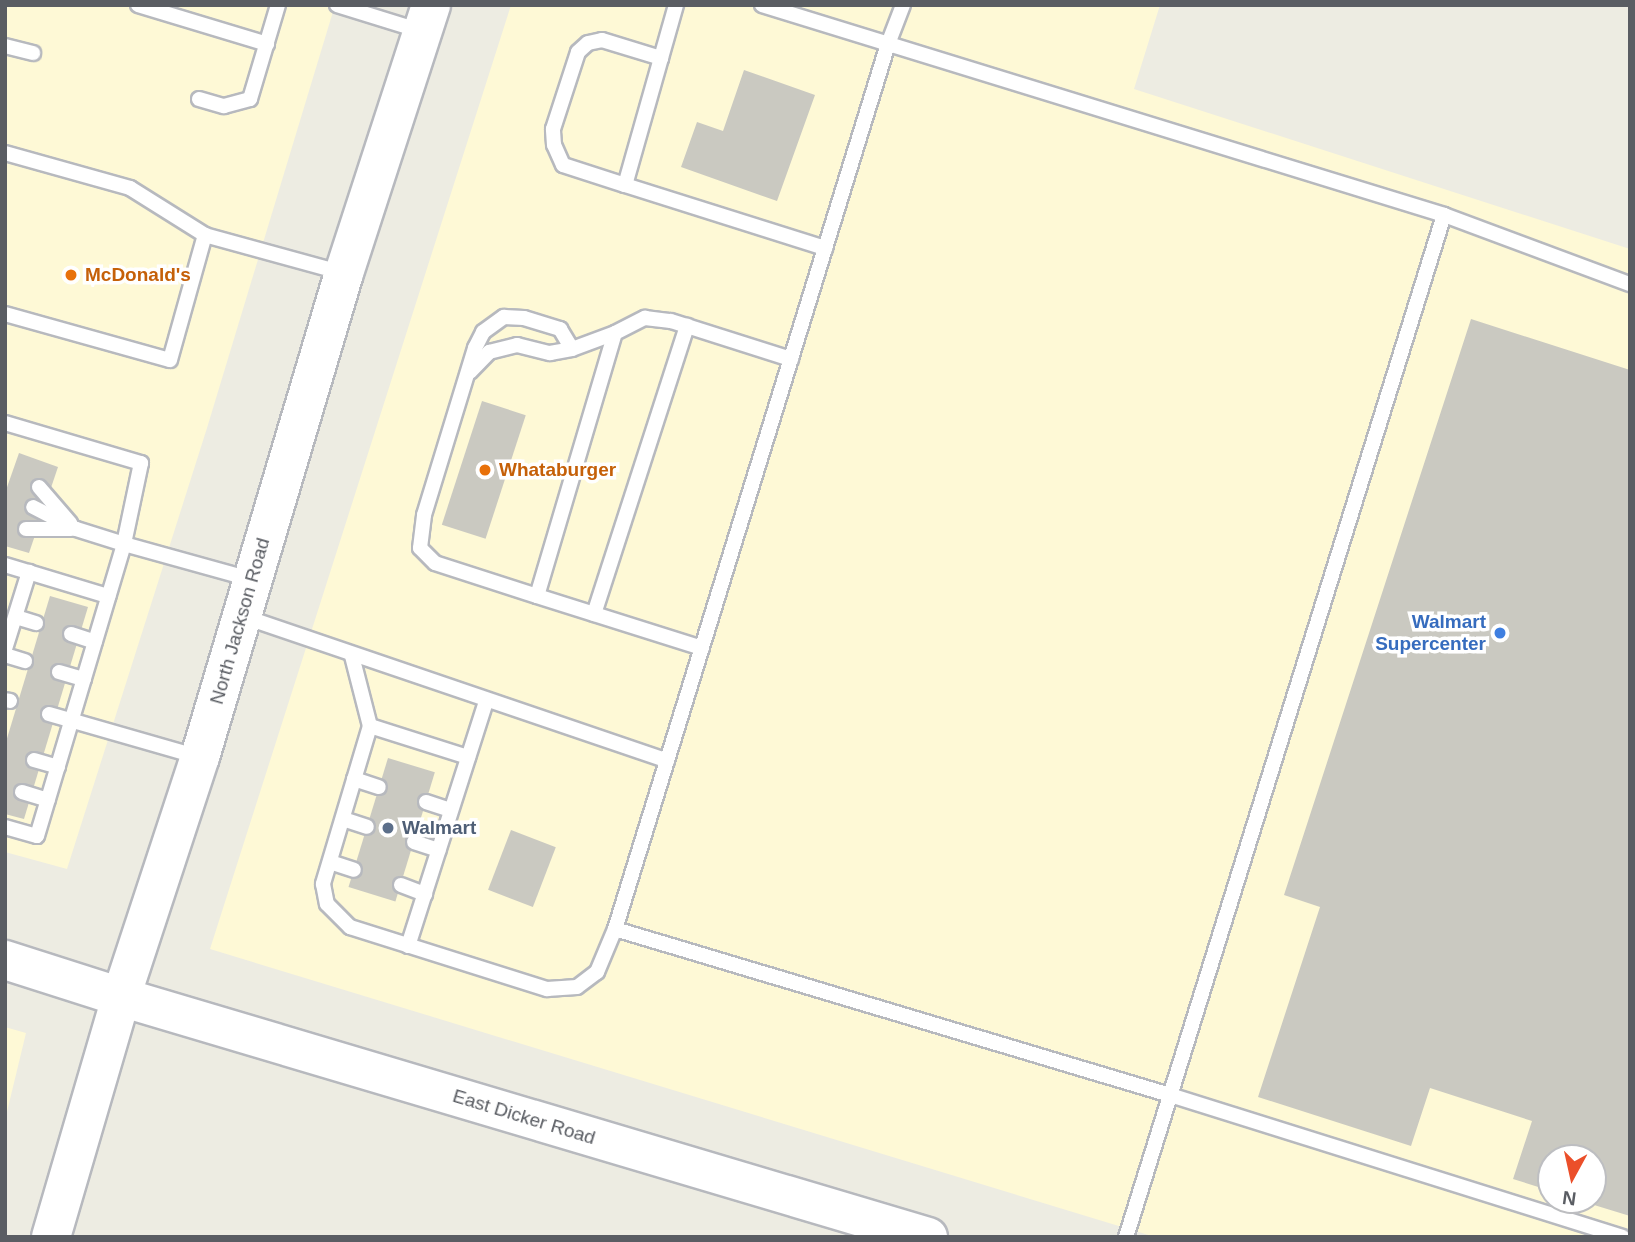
<!DOCTYPE html>
<style>
body{margin:0}
#map{position:relative;width:1635px;height:1242px;overflow:hidden;background:#edece2;font-family:Helvetica,sans-serif}
div>[style]{position:absolute}
.commercial>*{inset:0;background:#fef9d6}
.building>*{inset:0;background:#cac9c1;transform-origin:0 0}
.roads{filter:drop-shadow(2px 0 #b7b9be) drop-shadow(-2px 0 #b7b9be) drop-shadow(0 2px #b7b9be) drop-shadow(0 -2px #b7b9be)}
.service>*{height:14px;margin:-7px;padding:0 7px;transform-origin:7px;border-radius:7px;background:#fff}
.secondary>*{height:38px;margin:-19px;padding:0 19px;transform-origin:19px;border-radius:19px;background:#fff}
.dots>*{width:19px;height:19px;translate:-50% -50%;box-sizing:border-box;border:4px solid #fff;border-radius:50%}
span{translate:-50% -50%;white-space:nowrap;text-align:center;line-height:1.15;-webkit-text-stroke:7px #fff;paint-order:stroke}
.food-label{font-size:19px;color:#c56008;font-weight:700}
.left{translate:0 -50%;text-align:left}
.street-label{font-size:19px;color:#5a5d63}
.shop-label{font-size:19px;color:#366cbe;font-weight:700}
.right{translate:-100% -50%;text-align:right}
.service-label{font-size:19px;color:#4e5e75;font-weight:700}
.frame{position:absolute;inset:0;border:7px solid #5a5d63;pointer-events:none}
.north{position:absolute;left:1537px;top:1144px;width:70px;height:70px;box-sizing:border-box;background:#fff;border:2px solid #bdbec1;border-radius:50%;rotate:188deg;font-size:19px;font-weight:700;line-height:28px;text-align:center;color:#5a5d63}
.north::after{content:'';display:block;margin:auto;width:24px;height:32px;background:#eb4f2a;clip-path:polygon(50% 0,100% 100%,50% 72%,0 100%)}
</style>
<div id="map">
<div class="commercial">
<div style="clip-path:polygon(5px 5px,335px 5px,207px 428px,67px 869px,5px 852px)"></div>
<div style="clip-path:polygon(evenodd,511px 5px,1160px 5px,1134px 89px,1630px 249px,1630px 1237px,1155px 1237px,210px 949px,511px 5px,1551px 1158px,1593px 1158px,1593px 1200px,1551px 1200px,1551px 1158px)"></div>
<div style="clip-path:polygon(5px 1027px,26px 1033px,5px 1120px)"></div>
</div>
<div class="building">
<div style="clip-path:polygon(744px 70px,815px 95px,777px 201px,681px 167px,697px 122px,723px 131px)"></div>
<div style="clip-path:polygon(1471px 319px,1630px 370px,1630px 1216px,1581px 1201px,1593px 1200px,1593px 1158px,1551px 1158px,1551px 1191px,1513px 1179px,1532px 1121px,1430px 1088px,1411px 1146px,1258px 1097px,1320px 907px,1284px 895px)"></div>
<div style="left:482px;top:401px;width:46px;height:130px;rotate:18deg"></div>
<div style="clip-path:polygon(19px 453px,58px 467px,29px 553px,5px 546px,5px 493px)"></div>
<div style="clip-path:polygon(50px 596px,88px 607px,24px 819px,5px 814px,5px 745px)"></div>
<div style="left:388px;top:758px;width:49px;height:135px;rotate:17deg"></div>
<div style="left:511px;top:830px;width:48px;height:64px;rotate:21deg"></div>
</div>
<div class="roads">
<div class="service">
<div style="left:138px;top:5px;width:135px;rotate:16.8deg"></div>
<div style="left:337px;top:5px;width:88px;rotate:17.2deg"></div>
<div style="left:676px;top:5px;width:187px;rotate:105.8deg"></div>
<div style="left:625px;top:185px;width:210px;rotate:17.5deg"></div>
<div style="left:762px;top:5px;width:714px;rotate:17.11deg"></div>
<div style="left:1444px;top:215px;width:1070px;rotate:107.28deg"></div>
<div style="left:903px;top:5px;width:42px;rotate:111deg"></div>
<div style="left:888px;top:44px;width:926px;rotate:107.14deg"></div>
<div style="left:615px;top:929px;width:579px;rotate:16.65deg"></div>
<div style="left:1170px;top:1095px;width:474px;rotate:17.4deg"></div>
<div style="left:5px;top:46px;width:29px;rotate:14deg"></div>
<div style="left:199px;top:99px;width:26px;rotate:16deg"></div>
<div style="left:224px;top:106px;width:27px;rotate:-15deg"></div>
<div style="left:250px;top:99px;width:98px;rotate:-73.4deg"></div>
<div style="left:5px;top:153px;width:130px;rotate:15.6deg"></div>
<div style="left:130px;top:188px;width:89px;rotate:32.1deg"></div>
<div style="left:205px;top:235px;width:143px;rotate:15.4deg"></div>
<div style="left:625px;top:185px;width:65px;rotate:-162.1deg"></div>
<div style="left:563px;top:165px;width:22px;rotate:-114deg"></div>
<div style="left:554px;top:145px;width:16px;rotate:-94deg"></div>
<div style="left:553px;top:129px;width:81px;rotate:-72deg"></div>
<div style="left:578px;top:52px;width:13px;rotate:-42deg"></div>
<div style="left:588px;top:43px;width:14px;rotate:-12deg"></div>
<div style="left:602px;top:40px;width:62px;rotate:17deg"></div>
<div style="left:1444px;top:215px;width:198px;rotate:20.4deg"></div>
<div style="left:5px;top:314px;width:171px;rotate:15.6deg"></div>
<div style="left:170px;top:360px;width:130px;rotate:-74.4deg"></div>
<div style="left:470px;top:372px;width:28px;rotate:-46deg"></div>
<div style="left:489px;top:352px;width:29px;rotate:-14deg"></div>
<div style="left:517px;top:345px;width:34px;rotate:14deg"></div>
<div style="left:550px;top:353px;width:22px;rotate:-10deg"></div>
<div style="left:572px;top:349px;width:46px;rotate:-20.4deg"></div>
<div style="left:5px;top:423px;width:142px;rotate:16.4deg"></div>
<div style="left:141px;top:463px;width:83px;rotate:101.9deg"></div>
<div style="left:124px;top:544px;width:131px;rotate:15.5deg"></div>
<div style="left:39px;top:487px;width:48px;rotate:49.3deg"></div>
<div style="left:26px;top:529px;width:45px"></div>
<div style="left:5px;top:565px;width:108px;rotate:16.8deg"></div>
<div style="left:537px;top:596px;width:107px;rotate:-162.1deg"></div>
<div style="left:435px;top:563px;width:21px;rotate:-135deg"></div>
<div style="left:420px;top:548px;width:33px;rotate:-83deg"></div>
<div style="left:424px;top:515px;width:175px;rotate:-73deg"></div>
<div style="left:475px;top:348px;width:18px;rotate:-63deg"></div>
<div style="left:483px;top:332px;width:26px;rotate:-36deg"></div>
<div style="left:504px;top:317px;width:20px;rotate:3deg"></div>
<div style="left:524px;top:318px;width:38px;rotate:17deg"></div>
<div style="left:560px;top:329px;width:23px;rotate:59deg"></div>
<div style="left:594px;top:614px;width:303px;rotate:-72.1deg"></div>
<div style="left:16px;top:617px;width:21px;rotate:17deg"></div>
<div style="left:245px;top:617px;width:446px;rotate:18.8deg"></div>
<div style="left:71px;top:634px;width:25px;rotate:18deg"></div>
<div style="left:702px;top:648px;width:173px;rotate:-162.5deg"></div>
<div style="left:537px;top:596px;width:274px;rotate:-73.5deg"></div>
<div style="left:615px;top:333px;width:34px;rotate:-27deg"></div>
<div style="left:645px;top:318px;width:26px;rotate:7deg"></div>
<div style="left:671px;top:321px;width:126px;rotate:17.6deg"></div>
<div style="left:5px;top:649px;width:81px;rotate:-72.7deg"></div>
<div style="left:5px;top:655px;width:21px;rotate:17deg"></div>
<div style="left:352px;top:656px;width:72px;rotate:75.6deg"></div>
<div style="left:370px;top:726px;width:165px;rotate:106.6deg"></div>
<div style="left:323px;top:884px;width:20px;rotate:79deg"></div>
<div style="left:327px;top:904px;width:33px;rotate:45deg"></div>
<div style="left:350px;top:927px;width:207px;rotate:17.5deg"></div>
<div style="left:547px;top:989px;width:30px;rotate:-4deg"></div>
<div style="left:577px;top:987px;width:25px;rotate:-37deg"></div>
<div style="left:597px;top:972px;width:47px;rotate:-67.3deg"></div>
<div style="left:59px;top:672px;width:26px;rotate:16deg"></div>
<div style="left:5px;top:700px;width:5px;rotate:11deg"></div>
<div style="left:49px;top:714px;width:156px;rotate:16deg"></div>
<div style="left:370px;top:726px;width:103px;rotate:17.6deg"></div>
<div style="left:34px;top:760px;width:25px;rotate:16deg"></div>
<div style="left:354px;top:779px;width:26px;rotate:18deg"></div>
<div style="left:22px;top:792px;width:27px;rotate:17deg"></div>
<div style="left:426px;top:802px;width:26px;rotate:18deg"></div>
<div style="left:343px;top:819px;width:25px;rotate:18deg"></div>
<div style="left:5px;top:827px;width:33px;rotate:16deg"></div>
<div style="left:37px;top:836px;width:305px;rotate:-73.4deg"></div>
<div style="left:124px;top:544px;width:50px;rotate:-162.6deg"></div>
<div style="left:76px;top:529px;width:48px;rotate:-152.9deg"></div>
<div style="left:414px;top:842px;width:26px;rotate:18deg"></div>
<div style="left:330px;top:862px;width:25px;rotate:18deg"></div>
<div style="left:401px;top:885px;width:26px;rotate:21deg"></div>
<div style="left:408px;top:946px;width:257px;rotate:-72.3deg"></div>
</div>
<div class="secondary">
<div style="left:5px;top:960px;width:122px;rotate:17.7deg"></div>
<div style="left:121px;top:997px;width:842px;rotate:16.56deg"></div>
<div style="left:51px;top:1237px;width:250px;rotate:-73.7deg"></div>
<div style="left:121px;top:997px;width:253px;rotate:-71.8deg"></div>
<div style="left:200px;top:757px;width:505px;rotate:-73.43deg"></div>
<div style="left:344px;top:273px;width:282px;rotate:-72deg"></div>
</div>
</div>
<div class="dots">
<div style="left:71px;top:275px;background:#e8710a"></div>
<div style="left:485px;top:470px;background:#e8710a"></div>
<div style="left:1500px;top:633px;background:#3f7fe0"></div>
<div style="left:388px;top:828px;background:#5c6f8a"></div>
</div>
<div class="food-label">
<span class="left" style="left:85px;top:275px">McDonald's</span>
<span class="left" style="left:499px;top:470px">Whataburger</span>
</div>
<div class="street-label">
<span style="left:240px;top:621px;rotate:-74deg">North Jackson Road</span>
<span style="left:524px;top:1117px;rotate:17deg">East Dicker Road</span>
</div>
<div class="shop-label">
<span class="right" style="left:1486px;top:633px">Walmart<br>Supercenter</span>
</div>
<div class="service-label">
<span class="left" style="left:402px;top:828px">Walmart</span>
</div>
<div class="frame"></div>
<div class="north">N</div>
</div>
